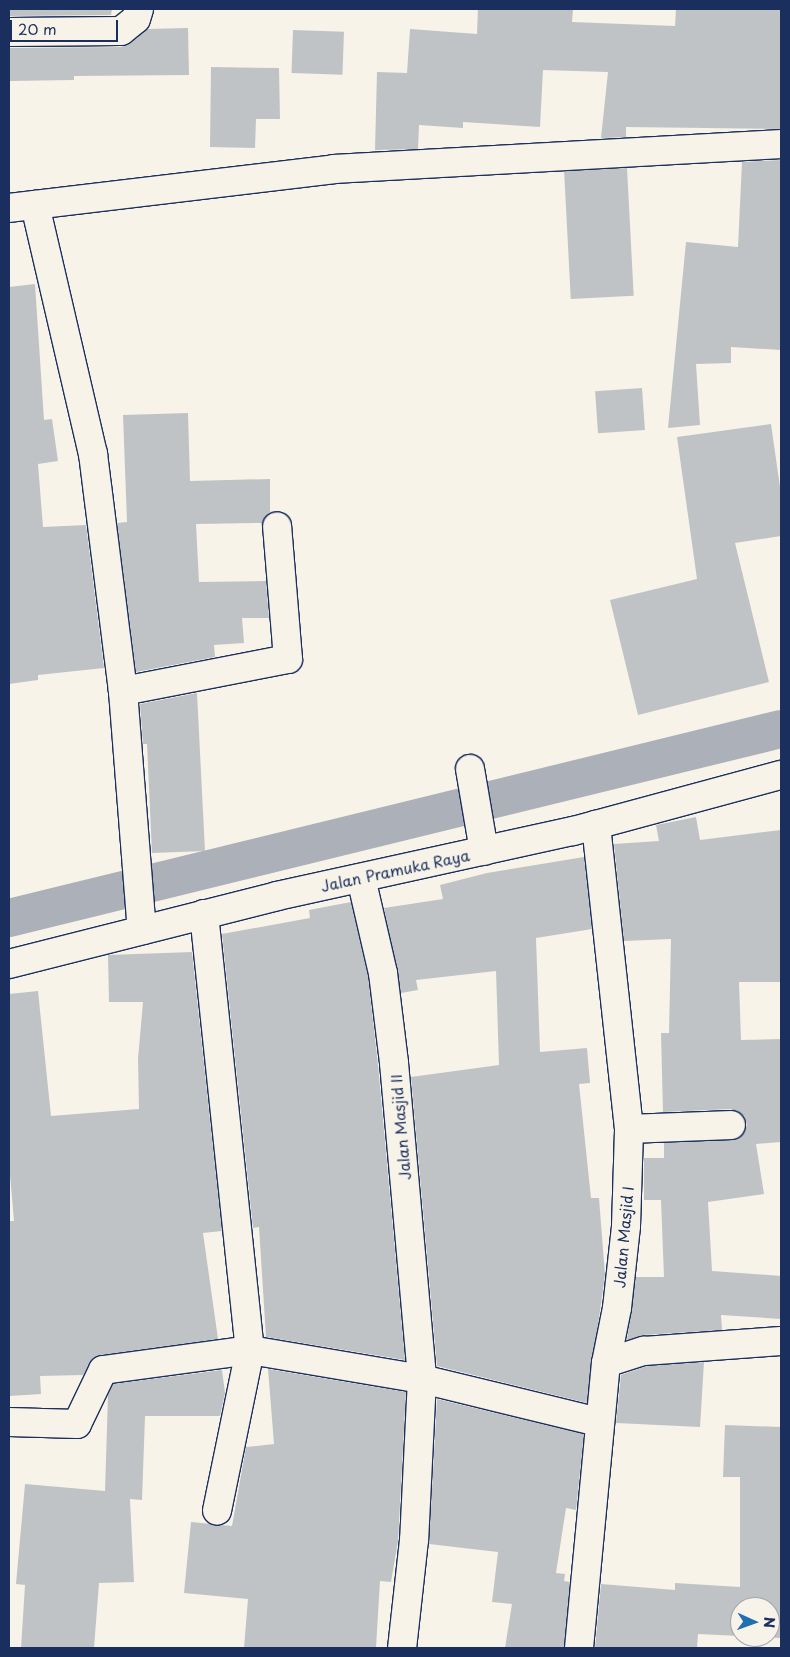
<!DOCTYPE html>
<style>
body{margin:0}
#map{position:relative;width:790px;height:1657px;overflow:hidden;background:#f7f3e8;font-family:"Playpen Sans",sans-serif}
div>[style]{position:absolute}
.canal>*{height:38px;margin:-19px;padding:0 19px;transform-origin:19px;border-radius:19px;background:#acb0b9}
.building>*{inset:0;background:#c0c3c5;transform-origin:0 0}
.roads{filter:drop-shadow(1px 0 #1b2f5e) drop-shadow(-1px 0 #1b2f5e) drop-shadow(0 1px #1b2f5e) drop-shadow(0 -1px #1b2f5e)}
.minor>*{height:28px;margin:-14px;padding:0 14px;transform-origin:14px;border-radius:14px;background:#f7f3e8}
span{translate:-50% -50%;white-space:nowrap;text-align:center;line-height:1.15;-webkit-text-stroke:4px #f7f3e8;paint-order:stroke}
.street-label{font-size:15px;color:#1b2f5e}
.frame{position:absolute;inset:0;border:10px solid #1b2f5e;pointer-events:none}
.north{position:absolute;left:730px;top:1597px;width:50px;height:50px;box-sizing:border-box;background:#f7f3e8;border:1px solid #9fa5b1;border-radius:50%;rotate:92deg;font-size:14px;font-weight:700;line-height:20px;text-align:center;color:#1b2f5e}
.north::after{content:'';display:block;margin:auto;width:18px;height:22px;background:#1f6fb2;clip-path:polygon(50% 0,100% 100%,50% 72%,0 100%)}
.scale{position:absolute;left:10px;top:20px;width:108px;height:22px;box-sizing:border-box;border:2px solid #1b2f5e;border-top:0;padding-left:6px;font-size:15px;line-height:18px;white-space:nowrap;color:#1b2f5e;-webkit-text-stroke:4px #f7f3e8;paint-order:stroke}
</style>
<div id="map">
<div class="canal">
<div style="left:9px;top:918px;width:795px;rotate:-13.76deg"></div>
</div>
<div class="building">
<div style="clip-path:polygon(9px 9px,112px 9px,111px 15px,9px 16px)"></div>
<div style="clip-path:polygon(478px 9px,573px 9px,572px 22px,675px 26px,676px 9px,781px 9px,781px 129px,626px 127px,626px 137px,601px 138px,608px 72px,543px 70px,540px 127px,463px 122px,463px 128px,419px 125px,418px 149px,375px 150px,377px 72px,407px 73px,410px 29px,477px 34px)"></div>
<div style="clip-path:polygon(188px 28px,189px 75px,74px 76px,74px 80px,9px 81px,9px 48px,121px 47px,131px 43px,147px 29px)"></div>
<div style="left:293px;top:30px;width:51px;height:43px;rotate:2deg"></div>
<div style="clip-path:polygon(211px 67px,279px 68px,280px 119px,256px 119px,255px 148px,210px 147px)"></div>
<div style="clip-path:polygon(781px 160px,781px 350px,731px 347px,731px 363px,696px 364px,700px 425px,668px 428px,686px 242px,738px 247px,742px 162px)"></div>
<div style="left:627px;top:168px;width:128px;height:63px;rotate:87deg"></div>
<div style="clip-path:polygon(35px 284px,44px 420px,52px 419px,58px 461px,38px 464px,43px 527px,86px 525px,104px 668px,38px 675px,38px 680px,9px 684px,9px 287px)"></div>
<div style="left:642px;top:388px;width:42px;height:47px;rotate:86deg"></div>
<div style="clip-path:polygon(188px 413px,190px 481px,270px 479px,270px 512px,262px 523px,196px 524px,199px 582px,266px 581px,269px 618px,242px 618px,244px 643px,214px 645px,215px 657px,136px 672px,117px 523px,127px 522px,123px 415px)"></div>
<div style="clip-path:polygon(771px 424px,781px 494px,781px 536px,735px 543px,769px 682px,638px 715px,610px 600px,697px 579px,677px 437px)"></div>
<div style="clip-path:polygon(197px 693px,205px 851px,152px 853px,147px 744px,143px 744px,140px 704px)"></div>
<div style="clip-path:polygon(696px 817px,700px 840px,781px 830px,781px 982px,739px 982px,741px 1040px,781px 1039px,781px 1142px,756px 1144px,764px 1194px,708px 1202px,712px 1271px,781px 1276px,781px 1319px,721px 1315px,722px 1330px,643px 1335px,627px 1340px,636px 1277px,664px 1277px,661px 1200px,644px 1200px,644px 1158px,664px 1158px,664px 1143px,739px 1138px,747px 1125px,744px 1116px,731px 1109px,663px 1112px,661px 1033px,669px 1033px,671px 939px,624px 941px,614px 844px,659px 841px,656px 825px)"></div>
<div style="clip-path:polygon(584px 857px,592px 929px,536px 938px,540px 1052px,587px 1048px,590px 1083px,579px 1084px,591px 1198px,599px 1198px,605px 1275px,587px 1403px,437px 1366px,411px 1077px,499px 1065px,496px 971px,416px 980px,418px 990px,401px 993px,384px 908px,443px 899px,440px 885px,487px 873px)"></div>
<div style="clip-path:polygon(351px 902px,368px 976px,378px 1065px,405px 1360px,266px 1337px,259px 1227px,253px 1228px,222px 934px,310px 918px,309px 910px)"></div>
<div style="clip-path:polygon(192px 952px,222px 1231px,203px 1233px,218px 1339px,101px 1355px,93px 1358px,83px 1375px,40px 1376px,41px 1394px,10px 1396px,9px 1221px,14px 1221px,9px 1163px,9px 994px,38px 991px,51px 1116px,139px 1109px,138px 1059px,143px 1002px,109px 1002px,108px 955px)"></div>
<div style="clip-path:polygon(704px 1362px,700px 1427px,616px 1423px,621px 1375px,647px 1366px)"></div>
<div style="clip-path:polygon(268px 1369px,406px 1392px,398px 1541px,391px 1582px,380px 1581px,376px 1648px,244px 1648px,248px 1599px,184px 1593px,191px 1522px,232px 1526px,246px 1447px,274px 1444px)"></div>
<div style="clip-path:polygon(222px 1370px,225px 1393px,220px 1416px,145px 1416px,142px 1500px,130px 1499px,134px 1582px,99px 1583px,94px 1648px,21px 1648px,25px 1585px,16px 1584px,25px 1484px,105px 1491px,108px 1395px,113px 1384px)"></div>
<div style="clip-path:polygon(437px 1399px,584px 1434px,576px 1510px,566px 1508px,556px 1573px,565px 1574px,564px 1581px,570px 1582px,564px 1648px,505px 1648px,512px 1604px,492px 1602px,498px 1552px,429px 1544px)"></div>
<div style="clip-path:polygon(725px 1425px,781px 1427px,781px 1638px,755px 1637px,770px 1637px,770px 1607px,740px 1607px,740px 1636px,698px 1634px,697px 1648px,595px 1648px,601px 1584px,675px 1590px,675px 1583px,740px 1587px,740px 1477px,723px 1477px)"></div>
</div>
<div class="roads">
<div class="minor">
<div style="left:9px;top:32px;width:112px;rotate:-0.5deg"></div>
<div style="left:121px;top:31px;width:19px;rotate:-39deg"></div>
<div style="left:136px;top:19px;width:10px;rotate:-73deg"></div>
<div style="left:35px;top:205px;width:256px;rotate:76.9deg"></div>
<div style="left:93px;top:454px;width:239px;rotate:82.8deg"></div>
<div style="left:123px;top:691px;width:240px;rotate:85.5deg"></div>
<div style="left:9px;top:208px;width:327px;rotate:-6.8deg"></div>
<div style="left:334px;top:169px;width:448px;rotate:-3.2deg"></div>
<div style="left:123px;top:691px;width:168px;rotate:-11deg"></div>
<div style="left:288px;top:659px;width:133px;rotate:-94.7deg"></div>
<div style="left:470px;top:769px;width:83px;rotate:80.3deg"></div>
<div style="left:361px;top:878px;width:98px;rotate:77deg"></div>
<div style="left:383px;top:973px;width:91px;rotate:83deg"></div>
<div style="left:394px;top:1063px;width:317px;rotate:84.9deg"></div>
<div style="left:422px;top:1379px;width:161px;rotate:92.8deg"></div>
<div style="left:414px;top:1540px;width:109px;rotate:96.3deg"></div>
<div style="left:204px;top:914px;width:438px;rotate:84deg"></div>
<div style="left:250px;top:1350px;width:164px;rotate:101.6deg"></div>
<div style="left:9px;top:964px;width:276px;rotate:-14.2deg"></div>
<div style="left:277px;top:896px;width:303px;rotate:-12.4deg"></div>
<div style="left:573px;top:831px;width:215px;rotate:-15.1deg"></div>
<div style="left:629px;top:1129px;width:102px;rotate:-2.2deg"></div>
<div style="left:606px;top:1363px;width:40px;rotate:-18deg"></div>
<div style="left:644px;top:1351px;width:137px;rotate:-4.2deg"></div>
<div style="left:9px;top:1422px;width:68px;rotate:1.7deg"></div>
<div style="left:77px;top:1424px;width:60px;rotate:-64.3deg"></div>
<div style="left:103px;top:1370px;width:148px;rotate:-7.7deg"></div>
<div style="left:250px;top:1350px;width:174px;rotate:9.6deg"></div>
<div style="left:422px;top:1379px;width:182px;rotate:13.7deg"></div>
<div style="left:579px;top:1648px;width:286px;rotate:-84.6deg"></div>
<div style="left:606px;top:1363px;width:56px;rotate:-78.7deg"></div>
<div style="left:617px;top:1308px;width:82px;rotate:-83.7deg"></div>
<div style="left:626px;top:1226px;width:97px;rotate:-88.2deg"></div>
<div style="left:629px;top:1129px;width:306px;rotate:-96.2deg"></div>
</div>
</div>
<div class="street-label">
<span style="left:395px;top:870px;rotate:-12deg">Jalan Pramuka Raya</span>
<span style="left:400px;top:1127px;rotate:-95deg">Jalan Masjid II</span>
<span style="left:623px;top:1237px;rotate:-85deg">Jalan Masjid I</span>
</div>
<div class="frame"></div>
<div class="north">N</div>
<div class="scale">20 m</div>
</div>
